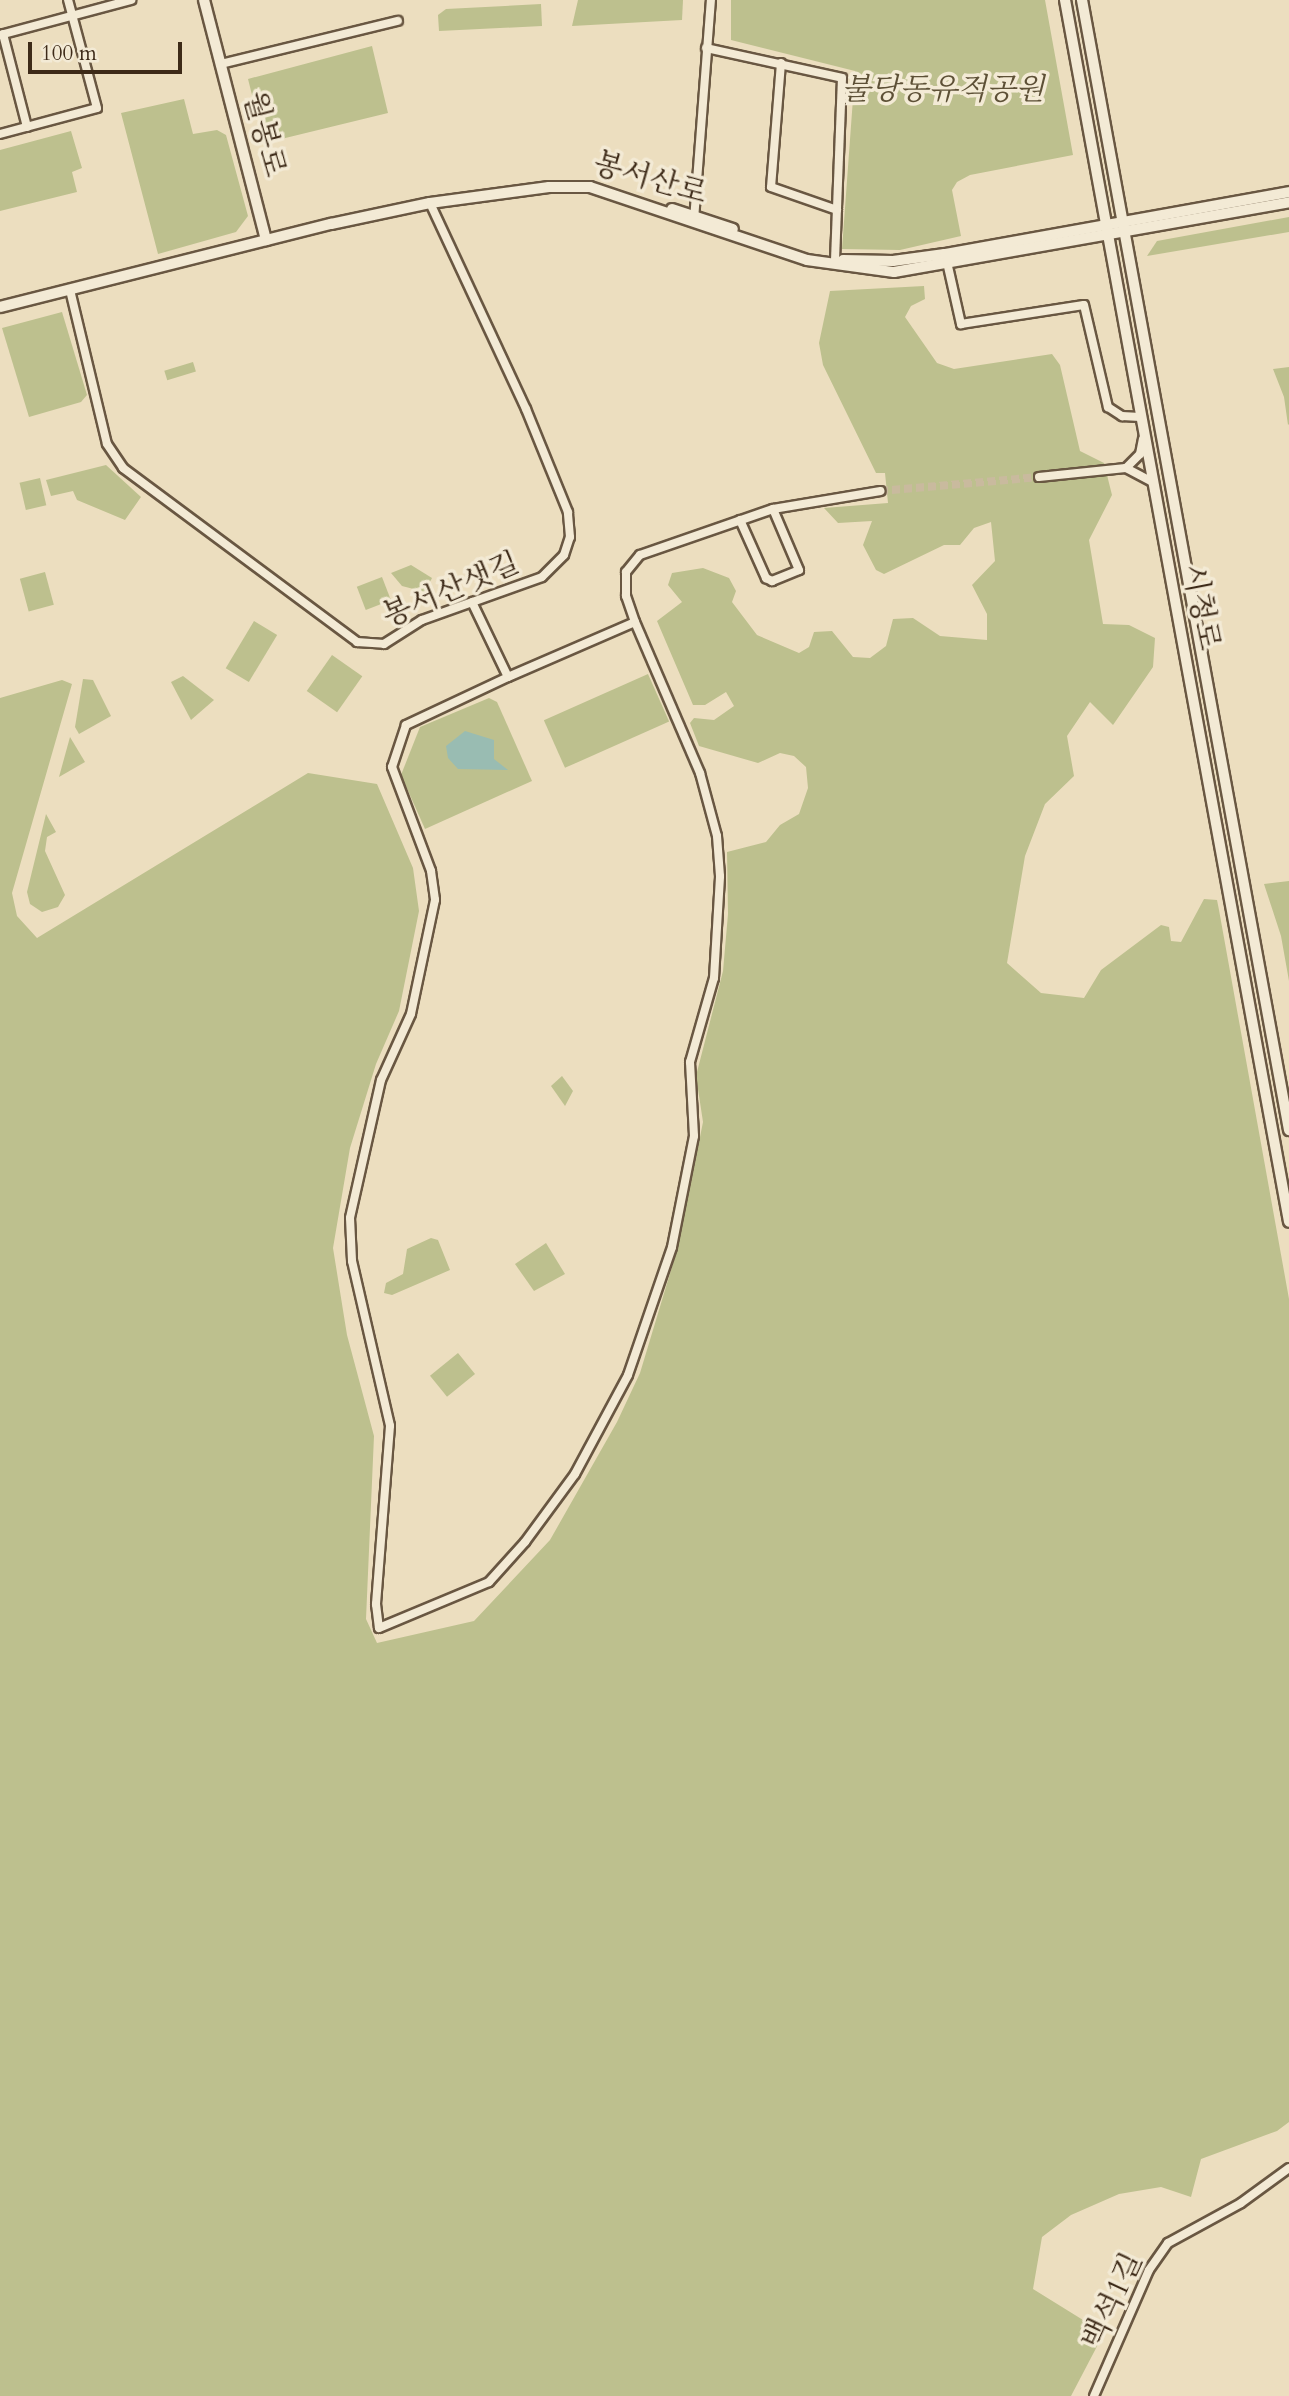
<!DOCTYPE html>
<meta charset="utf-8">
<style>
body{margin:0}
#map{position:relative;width:1289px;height:2396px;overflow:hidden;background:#ecdebf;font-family:Cardo,"Noto Serif KR",serif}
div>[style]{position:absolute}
.green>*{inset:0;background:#bdc08e;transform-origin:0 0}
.water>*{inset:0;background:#99bcb2}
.street-tunnel>*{height:8px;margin-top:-4px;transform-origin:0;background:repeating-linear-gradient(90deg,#c9ba9e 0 8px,transparent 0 12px)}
.roads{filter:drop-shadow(2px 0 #695742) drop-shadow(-2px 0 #695742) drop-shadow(0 2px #695742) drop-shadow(0 -2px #695742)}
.street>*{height:8px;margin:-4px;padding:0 4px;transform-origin:4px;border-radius:4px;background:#f3ead5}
.secondary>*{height:10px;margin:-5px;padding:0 5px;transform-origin:5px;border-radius:5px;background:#f3ead5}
span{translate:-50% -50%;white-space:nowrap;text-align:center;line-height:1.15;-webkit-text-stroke:7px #f3ead5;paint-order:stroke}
.park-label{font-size:30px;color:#5d5036;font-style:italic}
.street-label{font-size:30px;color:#3d2a18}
.scale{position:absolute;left:28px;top:42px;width:154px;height:32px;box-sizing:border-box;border:4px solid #3d2a18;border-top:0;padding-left:9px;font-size:21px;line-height:24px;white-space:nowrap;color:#3d2a18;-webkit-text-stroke:5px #f3ead5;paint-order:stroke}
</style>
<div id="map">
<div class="green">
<div style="clip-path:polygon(578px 0,683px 0,682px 20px,572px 26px)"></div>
<div style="clip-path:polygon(731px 0,1045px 0,1073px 155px,970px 175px,957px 182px,952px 190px,961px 236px,900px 250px,842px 249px,855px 71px,731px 40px)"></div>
<div style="clip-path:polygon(541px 4px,542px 26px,439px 31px,438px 15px,446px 9px)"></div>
<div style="clip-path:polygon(372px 46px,388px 113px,273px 141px,269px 125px,260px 127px,248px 79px)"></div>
<div style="clip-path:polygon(184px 99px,193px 134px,217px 130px,226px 135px,248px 216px,236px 232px,158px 254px,121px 113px)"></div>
<div style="clip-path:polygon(71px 131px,82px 168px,72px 172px,77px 192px,0 211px,0 150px)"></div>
<div style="clip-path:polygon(1289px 217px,1289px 232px,1147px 256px,1157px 241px)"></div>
<div style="clip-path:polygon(924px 286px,925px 299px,911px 306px,905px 317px,937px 363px,954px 369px,1052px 354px,1060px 365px,1080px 451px,1104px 463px,1112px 495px,1089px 540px,1103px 624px,1129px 625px,1155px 638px,1153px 667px,1113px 725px,1090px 702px,1067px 736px,1074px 776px,1045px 804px,1025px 856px,1007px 963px,1041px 993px,1084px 998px,1101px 970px,1161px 925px,1169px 927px,1171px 941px,1181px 942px,1204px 899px,1217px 900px,1219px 910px,1289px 1299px,1289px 2122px,1277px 2131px,1201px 2159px,1191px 2197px,1161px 2187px,1119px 2194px,1071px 2215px,1042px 2237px,1033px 2289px,1104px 2333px,1071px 2396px,0 2396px,0 698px,62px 680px,72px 684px,12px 893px,17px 916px,37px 938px,308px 773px,377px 784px,413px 868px,419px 911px,399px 1011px,376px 1064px,350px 1148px,333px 1248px,347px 1335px,374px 1436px,366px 1619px,377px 1643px,474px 1621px,550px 1540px,617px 1422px,640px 1373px,678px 1247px,703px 1122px,696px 1076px,723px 971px,728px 914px,727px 852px,766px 842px,780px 825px,799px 814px,808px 788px,806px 767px,794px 756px,780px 753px,758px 763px,699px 746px,690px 723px,694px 718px,714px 720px,734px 706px,726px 692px,705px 705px,693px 705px,657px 621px,682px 602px,668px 585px,672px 573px,703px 568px,729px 578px,736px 591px,732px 602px,757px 635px,799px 653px,809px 647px,814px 632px,832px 631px,853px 657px,870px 658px,886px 646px,893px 619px,913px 618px,940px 636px,987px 640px,987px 614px,972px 585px,995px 561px,991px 522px,974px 528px,960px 545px,944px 545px,884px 574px,876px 570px,863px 545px,872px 521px,838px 523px,824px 508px,888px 503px,885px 473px,876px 473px,823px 365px,819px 343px,830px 291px)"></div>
<div style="clip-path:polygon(62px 312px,87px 395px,81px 402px,29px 417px,2px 328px)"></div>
<div style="left:193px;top:362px;width:10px;height:30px;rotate:73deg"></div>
<div style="clip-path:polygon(1289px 367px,1289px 424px,1288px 425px,1284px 397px,1273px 369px)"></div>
<div style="clip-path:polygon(106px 465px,141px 497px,125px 520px,77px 500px,73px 491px,51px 496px,46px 480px)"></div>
<div style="left:40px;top:478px;width:28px;height:21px;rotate:77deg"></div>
<div style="clip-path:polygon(411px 565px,432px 578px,425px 592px,402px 586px,391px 573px)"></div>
<div style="left:45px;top:572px;width:34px;height:26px;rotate:75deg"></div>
<div style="left:382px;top:577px;width:25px;height:27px;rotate:69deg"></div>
<div style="left:254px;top:621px;width:27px;height:55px;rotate:31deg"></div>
<div style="left:332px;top:655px;width:37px;height:44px;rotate:35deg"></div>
<div style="left:648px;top:674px;width:52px;height:114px;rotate:66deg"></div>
<div style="clip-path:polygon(183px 676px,214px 700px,191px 720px,171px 682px)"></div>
<div style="clip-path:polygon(83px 679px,93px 680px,111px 716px,79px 734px,75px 727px)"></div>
<div style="clip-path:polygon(489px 698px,497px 702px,532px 781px,425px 829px,401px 775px,420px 727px)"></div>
<div style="clip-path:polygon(70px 737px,85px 762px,59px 777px)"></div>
<div style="clip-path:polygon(46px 814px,56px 832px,47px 837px,45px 851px,65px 895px,58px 907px,42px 912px,30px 904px,27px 892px)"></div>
<div style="clip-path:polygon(1289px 881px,1289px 981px,1281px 936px,1264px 884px)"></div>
<div style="clip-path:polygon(562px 1076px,573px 1091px,565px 1106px,551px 1086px)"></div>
<div style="clip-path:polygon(431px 1238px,438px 1240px,450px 1270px,392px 1295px,384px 1293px,386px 1283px,403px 1274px,407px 1249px)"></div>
<div style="clip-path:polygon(546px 1243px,565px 1274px,534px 1291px,515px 1264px)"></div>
<div style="left:458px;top:1353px;width:27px;height:36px;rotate:51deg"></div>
</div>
<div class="water">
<div style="clip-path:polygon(465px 731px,494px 740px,494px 759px,508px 770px,458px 769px,448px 758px,446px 746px)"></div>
</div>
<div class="street-tunnel">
<div style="left:880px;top:491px;width:160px;rotate:-5deg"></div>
</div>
<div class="roads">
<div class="street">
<div style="left:3px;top:34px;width:96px;rotate:75.5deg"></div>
<div style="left:0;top:35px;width:136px;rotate:-15deg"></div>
<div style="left:706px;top:48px;width:139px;rotate:12.4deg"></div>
<div style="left:842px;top:78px;width:186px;rotate:92.2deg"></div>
<div style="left:781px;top:63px;width:124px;rotate:94.6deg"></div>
<div style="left:771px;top:187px;width:70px;rotate:19.2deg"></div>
<div style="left:221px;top:64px;width:182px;rotate:-13.7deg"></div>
<div style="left:0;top:134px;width:100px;rotate:-15deg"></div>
<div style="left:97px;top:108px;width:112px;rotate:-105deg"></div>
<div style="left:694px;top:220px;width:221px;rotate:-85.6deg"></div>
<div style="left:947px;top:262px;width:64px;rotate:77.3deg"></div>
<div style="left:961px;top:324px;width:124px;rotate:-8.8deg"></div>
<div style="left:1084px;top:305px;width:105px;rotate:76.8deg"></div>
<div style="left:1108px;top:407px;width:17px;rotate:33deg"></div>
<div style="left:1122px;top:416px;width:18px;rotate:3deg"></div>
<div style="left:70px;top:290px;width:158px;rotate:76.5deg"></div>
<div style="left:107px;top:444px;width:29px;rotate:56deg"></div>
<div style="left:123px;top:468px;width:292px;rotate:36.6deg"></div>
<div style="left:357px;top:642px;width:27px;rotate:4deg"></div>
<div style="left:384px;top:644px;width:45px;rotate:-32.3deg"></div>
<div style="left:422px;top:620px;width:127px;rotate:-19.7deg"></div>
<div style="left:542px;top:577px;width:31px;rotate:-45deg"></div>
<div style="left:564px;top:555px;width:19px;rotate:-72deg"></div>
<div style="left:570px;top:537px;width:25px;rotate:-95deg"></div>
<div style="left:568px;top:512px;width:111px;rotate:-112.2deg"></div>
<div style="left:526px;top:409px;width:227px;rotate:-115deg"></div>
<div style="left:1126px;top:468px;width:20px;rotate:-45deg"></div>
<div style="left:1140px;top:454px;width:15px;rotate:-79deg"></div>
<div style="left:1039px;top:477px;width:87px;rotate:-5.9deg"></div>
<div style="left:1126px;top:468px;width:30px;rotate:28deg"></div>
<div style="left:740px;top:520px;width:64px;rotate:65.9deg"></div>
<div style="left:766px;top:578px;width:7px;rotate:27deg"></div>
<div style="left:772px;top:581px;width:29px;rotate:-22deg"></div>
<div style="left:799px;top:570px;width:66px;rotate:-113.1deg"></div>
<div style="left:472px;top:602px;width:83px;rotate:64.4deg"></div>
<div style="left:508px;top:677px;width:138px;rotate:-23.4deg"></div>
<div style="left:635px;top:622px;width:28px;rotate:-109deg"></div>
<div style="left:626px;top:596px;width:24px;rotate:-90deg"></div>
<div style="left:626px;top:572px;width:22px;rotate:-51deg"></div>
<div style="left:640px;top:555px;width:141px;rotate:-19.1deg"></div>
<div style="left:773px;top:509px;width:109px;rotate:-9.5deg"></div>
<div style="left:508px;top:677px;width:113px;rotate:154.8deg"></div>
<div style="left:406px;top:725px;width:44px;rotate:108.4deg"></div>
<div style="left:392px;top:767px;width:111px;rotate:69.4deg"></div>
<div style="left:431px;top:871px;width:29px;rotate:82deg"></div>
<div style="left:435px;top:900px;width:116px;rotate:101.9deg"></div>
<div style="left:411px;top:1014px;width:72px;rotate:114.4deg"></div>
<div style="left:381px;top:1080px;width:141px;rotate:102.7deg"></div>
<div style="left:350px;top:1218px;width:43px;rotate:87.3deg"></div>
<div style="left:352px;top:1261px;width:169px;rotate:77deg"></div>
<div style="left:390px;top:1426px;width:179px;rotate:94.5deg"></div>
<div style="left:376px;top:1604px;width:24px;rotate:83deg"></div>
<div style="left:379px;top:1628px;width:119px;rotate:-22.7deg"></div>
<div style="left:489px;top:1582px;width:54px;rotate:-48deg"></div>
<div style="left:525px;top:1542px;width:84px;rotate:-53.7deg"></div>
<div style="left:575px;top:1474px;width:112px;rotate:-61.8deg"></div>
<div style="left:628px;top:1375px;width:135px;rotate:-71deg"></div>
<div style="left:672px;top:1247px;width:113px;rotate:-78.8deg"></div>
<div style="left:694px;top:1136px;width:74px;rotate:-93.1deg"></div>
<div style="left:690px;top:1062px;width:87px;rotate:-74.1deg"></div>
<div style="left:714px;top:978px;width:102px;rotate:-86.6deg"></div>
<div style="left:720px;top:876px;width:40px;rotate:-94.3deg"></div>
<div style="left:717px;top:836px;width:65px;rotate:-105.1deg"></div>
<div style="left:700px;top:773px;width:164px;rotate:-113.3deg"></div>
<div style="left:1094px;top:2396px;width:137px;rotate:-66.4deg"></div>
<div style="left:1149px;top:2270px;width:33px;rotate:-55deg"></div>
<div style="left:1168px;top:2243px;width:83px;rotate:-28.7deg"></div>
<div style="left:1241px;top:2203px;width:59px;rotate:-36.1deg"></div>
</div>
<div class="secondary">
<div style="left:204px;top:0;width:248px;rotate:75.5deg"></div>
<div style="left:1065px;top:0;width:1242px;rotate:79.61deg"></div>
<div style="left:1082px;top:0;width:1149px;rotate:79.62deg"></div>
<div style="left:672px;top:209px;width:64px;rotate:18.2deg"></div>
<div style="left:843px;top:260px;width:50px;rotate:1.1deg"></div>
<div style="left:893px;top:261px;width:52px;rotate:-7.7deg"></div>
<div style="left:945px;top:254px;width:350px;rotate:-10.2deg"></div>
<div style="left:0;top:307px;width:341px;rotate:-14.1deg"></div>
<div style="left:331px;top:224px;width:101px;rotate:-12deg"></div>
<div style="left:430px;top:203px;width:120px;rotate:-7.7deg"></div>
<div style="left:549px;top:187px;width:41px"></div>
<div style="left:590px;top:187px;width:229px;rotate:18.6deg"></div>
<div style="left:807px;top:260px;width:88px;rotate:7.9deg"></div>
<div style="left:894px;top:272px;width:401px;rotate:-10deg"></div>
</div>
</div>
<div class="park-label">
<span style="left:943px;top:90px">불당동유적공원</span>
</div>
<div class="street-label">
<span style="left:264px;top:134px;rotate:75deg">월봉로</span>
<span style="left:650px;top:179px;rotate:16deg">봉서산로</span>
<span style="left:451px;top:590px;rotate:-23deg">봉서산샛길</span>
<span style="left:1201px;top:607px;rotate:79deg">시청로</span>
<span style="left:1113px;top:2301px;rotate:-65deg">백석1길</span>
</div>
<div class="scale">100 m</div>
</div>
